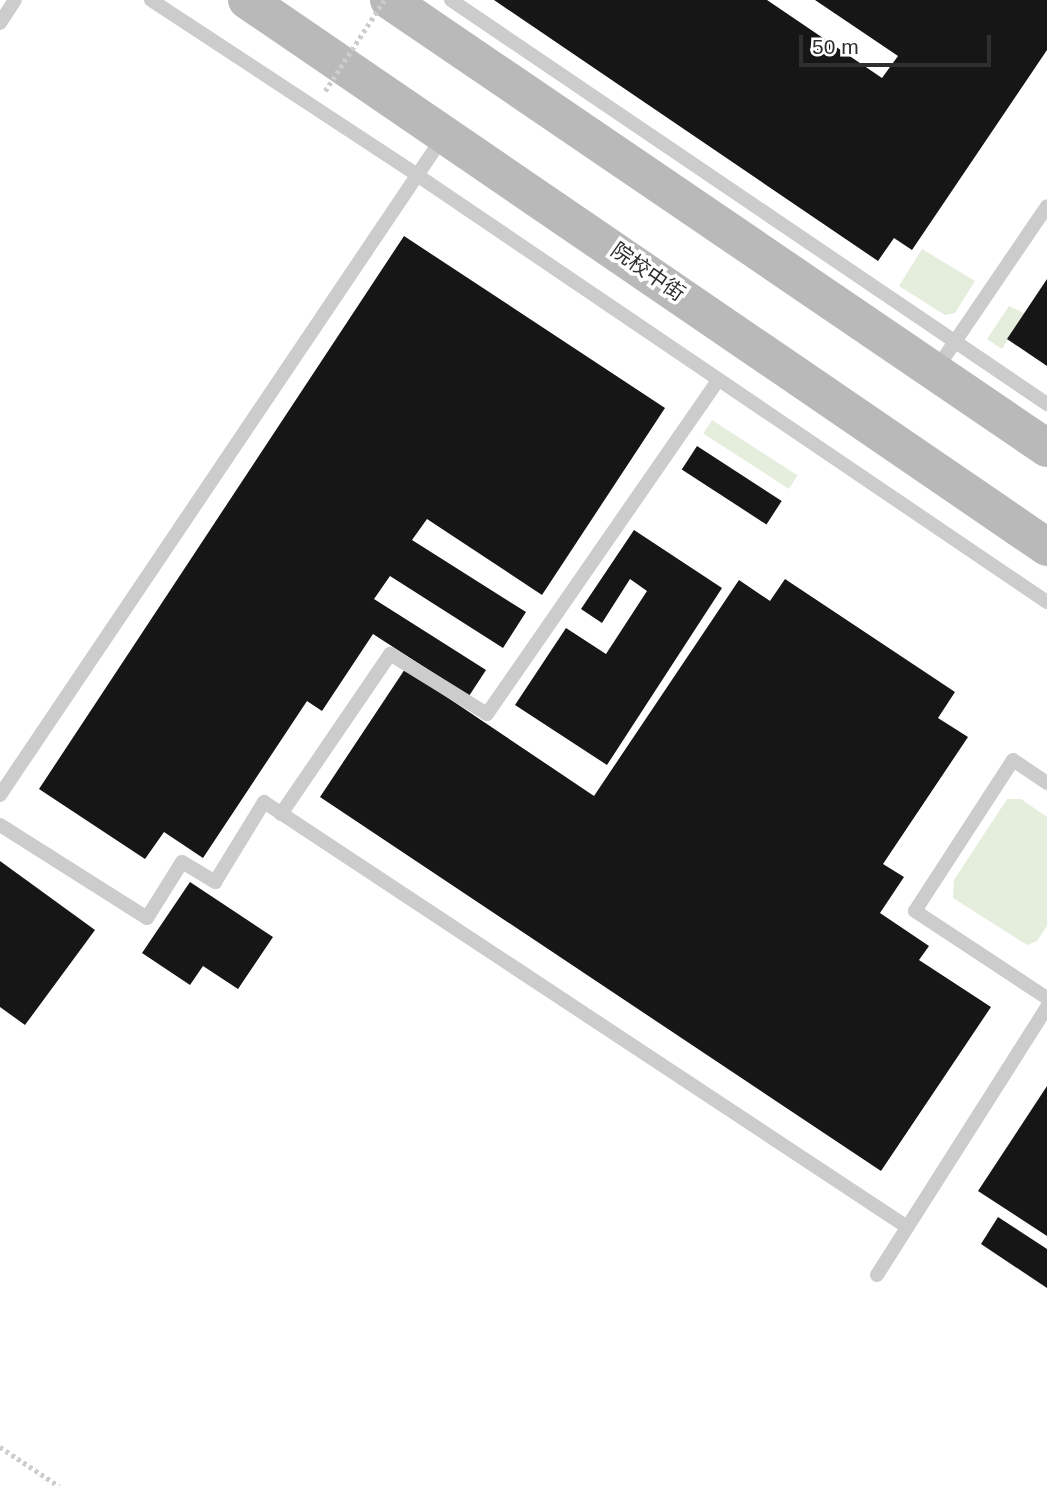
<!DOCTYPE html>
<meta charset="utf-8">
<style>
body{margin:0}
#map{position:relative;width:1047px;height:1486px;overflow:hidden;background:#fff;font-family:Arial,"Noto Sans SC",sans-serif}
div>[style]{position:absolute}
.green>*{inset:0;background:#e5eddd;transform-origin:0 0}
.building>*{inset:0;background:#161616;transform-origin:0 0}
.path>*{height:4.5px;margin-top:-2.25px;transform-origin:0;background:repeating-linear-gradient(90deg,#ccc 0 3.5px,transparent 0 7px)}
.service>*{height:14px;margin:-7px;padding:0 7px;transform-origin:7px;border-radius:7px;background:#ccc}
.secondary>*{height:38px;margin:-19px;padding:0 19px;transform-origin:19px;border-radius:19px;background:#b9b9b9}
.path-bridge>*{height:4.5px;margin-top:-2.25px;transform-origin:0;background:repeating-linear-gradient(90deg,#ccc 0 3.5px,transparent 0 7px)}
span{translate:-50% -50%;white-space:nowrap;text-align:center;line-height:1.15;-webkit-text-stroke:7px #fff;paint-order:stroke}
.street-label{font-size:21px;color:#2f2f2f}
.scale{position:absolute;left:799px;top:35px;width:192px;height:32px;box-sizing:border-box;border:4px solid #2f2f2f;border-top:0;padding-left:9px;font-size:21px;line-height:24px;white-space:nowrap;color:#2f2f2f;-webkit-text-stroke:5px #fff;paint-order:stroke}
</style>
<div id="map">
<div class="green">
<div style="clip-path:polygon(922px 249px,975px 281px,955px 313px,945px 315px,899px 286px)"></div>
<div style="clip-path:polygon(1009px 306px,1024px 313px,1002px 349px,987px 339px)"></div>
<div style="left:712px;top:420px;width:102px;height:16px;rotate:33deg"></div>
<div style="clip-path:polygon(1007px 799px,1021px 799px,1047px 817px,1047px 926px,1037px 941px,1027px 945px,953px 898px,954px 880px)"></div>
</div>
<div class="building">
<div style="clip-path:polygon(494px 0,767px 0,882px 78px,898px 56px,815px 0,1047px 0,1047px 50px,912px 250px,894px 238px,878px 261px)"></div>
<div style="clip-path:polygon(404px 236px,665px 408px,542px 595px,427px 519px,412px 540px,526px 612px,503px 648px,390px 576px,374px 599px,486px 670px,469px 696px,373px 634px,322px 711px,307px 701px,203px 858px,164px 832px,145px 859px,39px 789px)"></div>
<div style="clip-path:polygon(1047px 279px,1047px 366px,1007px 339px)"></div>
<div style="left:697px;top:446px;width:101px;height:28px;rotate:33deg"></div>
<div style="clip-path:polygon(634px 530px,722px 588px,607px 765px,515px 705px,566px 628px,606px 654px,647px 591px,630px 579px,602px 623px,581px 609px)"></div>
<div style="clip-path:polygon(785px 579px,955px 692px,938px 718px,968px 737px,883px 864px,904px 877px,880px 913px,929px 946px,919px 960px,991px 1007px,881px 1171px,320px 797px,405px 669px,594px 796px,739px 580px,770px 601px)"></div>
<div style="clip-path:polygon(0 861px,95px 930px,25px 1025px,0 1007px)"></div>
<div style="clip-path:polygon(190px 882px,273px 937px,238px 989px,203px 966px,190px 985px,142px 953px)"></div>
<div style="clip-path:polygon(1047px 1086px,1047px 1236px,978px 1191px)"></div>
<div style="clip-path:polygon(998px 1217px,1047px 1249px,1047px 1288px,981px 1244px)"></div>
</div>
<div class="path">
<div style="left:0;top:1447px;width:71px;rotate:33.5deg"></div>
</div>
<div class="service">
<div style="left:151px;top:0;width:318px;rotate:33.3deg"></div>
<div style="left:417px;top:175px;width:761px;rotate:34.13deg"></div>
<div style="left:451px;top:0;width:720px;rotate:34.13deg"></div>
<div style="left:0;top:23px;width:27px;rotate:-57deg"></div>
<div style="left:935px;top:371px;width:199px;rotate:-55.8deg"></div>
<div style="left:1047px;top:783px;width:41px;rotate:-145.9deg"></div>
<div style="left:1013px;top:760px;width:180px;rotate:123deg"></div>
<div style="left:915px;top:911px;width:158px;rotate:33.4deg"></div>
<div style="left:0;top:795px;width:793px;rotate:-56.05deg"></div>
<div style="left:281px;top:814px;width:194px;rotate:-55.7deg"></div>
<div style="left:390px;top:654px;width:114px;rotate:31.7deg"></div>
<div style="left:487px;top:714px;width:407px;rotate:-55.3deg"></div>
<div style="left:0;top:825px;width:174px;rotate:32.3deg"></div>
<div style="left:147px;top:918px;width:66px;rotate:-58deg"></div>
<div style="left:182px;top:862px;width:39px;rotate:31deg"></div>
<div style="left:215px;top:882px;width:94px;rotate:-58.5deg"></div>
<div style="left:264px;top:802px;width:771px;rotate:33.46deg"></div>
<div style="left:877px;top:1275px;width:317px;rotate:-57.6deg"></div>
</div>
<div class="secondary">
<div style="left:247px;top:0;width:969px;rotate:34.36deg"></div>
<div style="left:389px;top:0;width:796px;rotate:34.25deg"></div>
</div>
<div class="path-bridge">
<div style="left:325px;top:91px;width:108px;rotate:-57deg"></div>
</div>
<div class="street-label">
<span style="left:648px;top:272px;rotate:35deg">院校中街</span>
</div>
<div class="scale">50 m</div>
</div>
